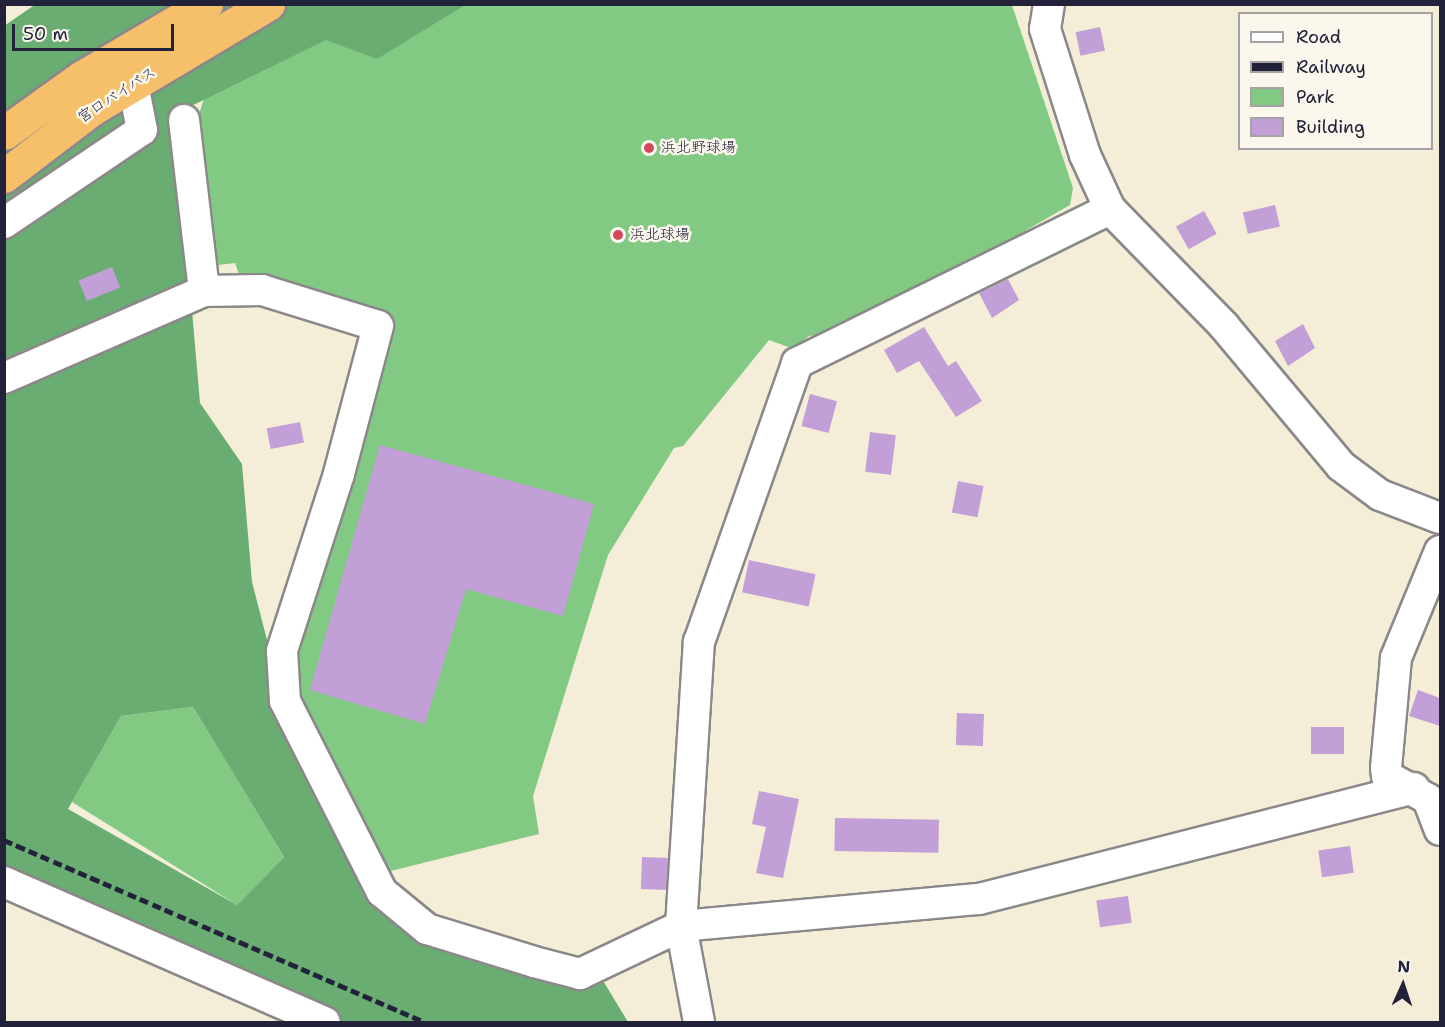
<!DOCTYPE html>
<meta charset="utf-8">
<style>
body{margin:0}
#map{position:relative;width:1445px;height:1027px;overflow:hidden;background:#f4edd7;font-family:"Shantell Sans","Klee One",sans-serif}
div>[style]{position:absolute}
.green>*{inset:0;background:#82c984}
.forest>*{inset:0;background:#69ad72}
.building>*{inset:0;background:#c39fd7;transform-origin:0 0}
.roads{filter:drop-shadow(2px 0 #8b8889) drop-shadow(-2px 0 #8b8889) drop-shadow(0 2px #8b8889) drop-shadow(0 -2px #8b8889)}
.minor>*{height:30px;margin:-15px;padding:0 15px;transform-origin:15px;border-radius:15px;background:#fff}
.highway>*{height:33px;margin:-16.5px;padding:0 16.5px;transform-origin:16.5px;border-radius:16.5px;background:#f6c06b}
.rail>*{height:4.5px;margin-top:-2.25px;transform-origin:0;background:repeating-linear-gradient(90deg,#22223b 0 9px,transparent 0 13.5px)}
.dots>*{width:16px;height:16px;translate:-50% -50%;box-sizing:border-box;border:3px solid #fbf7ec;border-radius:50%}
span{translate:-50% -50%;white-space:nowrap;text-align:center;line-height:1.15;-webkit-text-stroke:5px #fbf7ec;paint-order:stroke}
.street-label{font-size:15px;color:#22223b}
.poi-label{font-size:15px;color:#22223b}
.left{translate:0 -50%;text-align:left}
.frame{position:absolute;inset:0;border:6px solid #22223b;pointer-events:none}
.legend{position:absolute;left:1238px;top:12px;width:195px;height:138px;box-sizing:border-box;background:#fbf7ec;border:2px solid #a4a2a5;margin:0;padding:8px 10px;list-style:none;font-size:18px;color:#22223b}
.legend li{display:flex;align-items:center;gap:12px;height:30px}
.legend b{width:30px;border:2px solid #a4a2a5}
.north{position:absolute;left:1373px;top:955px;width:60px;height:60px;-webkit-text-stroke:4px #fbf7ec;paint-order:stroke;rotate:3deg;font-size:16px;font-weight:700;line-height:24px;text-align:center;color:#22223b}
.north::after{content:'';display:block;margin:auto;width:21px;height:27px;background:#22223b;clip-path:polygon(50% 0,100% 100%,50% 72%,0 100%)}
.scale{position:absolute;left:12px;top:24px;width:162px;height:27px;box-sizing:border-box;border:3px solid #22223b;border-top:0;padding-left:8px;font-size:18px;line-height:21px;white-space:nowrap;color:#22223b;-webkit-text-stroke:4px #fbf7ec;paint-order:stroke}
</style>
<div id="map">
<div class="green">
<div style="clip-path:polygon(312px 5px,1012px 5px,1073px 188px,1070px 205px,851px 331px,809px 336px,794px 349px,769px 340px,683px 446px,674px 448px,608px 555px,533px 796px,539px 834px,383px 873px,295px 691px,289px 652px,387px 326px,241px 280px,235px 263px,210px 266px,191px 139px,213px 71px)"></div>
<div style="clip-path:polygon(193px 707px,284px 857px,237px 905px,72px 802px,121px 716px)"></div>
</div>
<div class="forest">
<div style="clip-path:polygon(evenodd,36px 4px,465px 5px,377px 59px,326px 40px,175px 114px,200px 403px,242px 464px,252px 582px,274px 667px,370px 886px,542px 974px,592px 987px,602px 979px,628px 1022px,336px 1022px,5px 867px,4px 26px,36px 4px,193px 707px,284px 857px,237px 905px,68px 809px,121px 716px,193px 707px)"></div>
</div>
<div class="building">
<div style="left:1100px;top:27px;width:24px;height:25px;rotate:78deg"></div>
<div style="left:1275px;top:205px;width:22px;height:33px;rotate:77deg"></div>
<div style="left:1204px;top:211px;width:26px;height:32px;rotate:61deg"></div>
<div style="left:112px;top:267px;width:22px;height:36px;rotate:68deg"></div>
<div style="clip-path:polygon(1008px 279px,1019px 300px,992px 318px,979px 293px)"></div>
<div style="clip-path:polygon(1303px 324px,1315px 348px,1288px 366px,1275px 341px)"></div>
<div style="clip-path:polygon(924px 327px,948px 366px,956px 361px,982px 401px,956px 417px,919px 361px,897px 373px,884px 350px)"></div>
<div style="left:810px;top:394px;width:28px;height:33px;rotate:15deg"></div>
<div style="left:300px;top:422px;width:21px;height:34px;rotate:79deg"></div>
<div style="left:870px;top:432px;width:26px;height:40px;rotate:7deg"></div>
<div style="clip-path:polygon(380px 445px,594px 504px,563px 616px,466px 589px,425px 724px,310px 690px)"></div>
<div style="left:958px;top:481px;width:26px;height:32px;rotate:11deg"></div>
<div style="left:749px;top:560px;width:68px;height:33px;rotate:12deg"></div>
<div style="clip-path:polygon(1418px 690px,1440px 698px,1440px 726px,1409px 716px)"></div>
<div style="left:957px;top:713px;width:27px;height:32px;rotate:2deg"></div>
<div style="left:1311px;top:727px;width:33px;height:27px"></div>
<div style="clip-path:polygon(759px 791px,799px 799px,783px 878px,756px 873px,766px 827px,752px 824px)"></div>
<div style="left:835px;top:818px;width:104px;height:33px;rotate:1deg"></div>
<div style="left:1350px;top:846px;width:27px;height:32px;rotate:82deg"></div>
<div style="left:642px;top:857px;width:26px;height:32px;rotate:2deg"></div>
<div style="left:1128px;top:896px;width:27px;height:32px;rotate:82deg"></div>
</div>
<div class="roads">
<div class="minor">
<div style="left:1049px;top:4px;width:25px;rotate:99deg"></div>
<div style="left:1045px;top:29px;width:132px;rotate:72.4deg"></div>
<div style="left:1085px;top:155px;width:60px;rotate:65.2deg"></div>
<div style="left:1110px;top:209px;width:163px;rotate:45.7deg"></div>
<div style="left:1224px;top:326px;width:182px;rotate:50.1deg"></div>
<div style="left:1341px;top:466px;width:49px;rotate:36.6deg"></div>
<div style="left:1380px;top:495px;width:64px;rotate:21deg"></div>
<div style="left:184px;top:120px;width:172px;rotate:83.3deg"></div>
<div style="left:4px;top:223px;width:166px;rotate:-34deg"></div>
<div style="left:142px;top:130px;width:47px;rotate:-101.1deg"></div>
<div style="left:4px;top:378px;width:218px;rotate:-23.5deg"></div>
<div style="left:204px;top:291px;width:58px;rotate:-1deg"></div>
<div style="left:262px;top:290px;width:121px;rotate:17.2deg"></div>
<div style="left:378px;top:326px;width:153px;rotate:104.8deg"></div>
<div style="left:339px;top:474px;width:186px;rotate:107.9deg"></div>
<div style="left:282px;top:651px;width:50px;rotate:86.6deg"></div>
<div style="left:285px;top:701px;width:214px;rotate:63.1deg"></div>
<div style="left:382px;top:892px;width:58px;rotate:39.4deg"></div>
<div style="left:427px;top:929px;width:112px;rotate:17.1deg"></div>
<div style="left:534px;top:962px;width:48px;rotate:14.6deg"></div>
<div style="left:580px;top:974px;width:112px;rotate:-25.4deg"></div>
<div style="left:681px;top:926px;width:299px;rotate:-5.2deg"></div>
<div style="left:979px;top:899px;width:449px;rotate:-14.3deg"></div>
<div style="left:1440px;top:551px;width:116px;rotate:112.4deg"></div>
<div style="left:1396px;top:658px;width:110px;rotate:95.2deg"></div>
<div style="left:1386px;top:768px;width:8px;rotate:83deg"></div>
<div style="left:1387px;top:776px;width:47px;rotate:29.3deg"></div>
<div style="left:1428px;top:799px;width:33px;rotate:69deg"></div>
<div style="left:4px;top:882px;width:350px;rotate:23.6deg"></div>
<div style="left:699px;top:1022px;width:98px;rotate:-100.6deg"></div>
<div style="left:681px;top:926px;width:285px;rotate:-86.4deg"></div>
<div style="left:699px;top:642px;width:296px;rotate:-70.6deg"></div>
<div style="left:797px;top:363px;width:349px;rotate:-26.2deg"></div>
</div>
<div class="highway">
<div style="left:4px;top:133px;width:96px;rotate:-35.7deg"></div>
<div style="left:82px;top:77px;width:144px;rotate:-30.5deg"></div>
<div style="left:4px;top:176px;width:111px;rotate:-37.3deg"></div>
<div style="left:92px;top:109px;width:205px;rotate:-30.8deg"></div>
</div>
</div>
<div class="rail">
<div style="left:4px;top:840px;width:459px;rotate:23.4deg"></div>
</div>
<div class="dots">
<div style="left:649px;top:148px;background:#d1495b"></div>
<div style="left:618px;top:235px;background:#d1495b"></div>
</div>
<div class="street-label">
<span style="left:117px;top:95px;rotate:-33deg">宮口バイパス</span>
</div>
<div class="poi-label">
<span class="left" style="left:661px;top:148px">浜北野球場</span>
<span class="left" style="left:630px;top:235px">浜北球場</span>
</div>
<div class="frame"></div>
<ul class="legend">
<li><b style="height:8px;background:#fff"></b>Road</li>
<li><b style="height:8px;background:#22223b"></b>Railway</li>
<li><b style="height:16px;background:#82c984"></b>Park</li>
<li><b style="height:16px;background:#c39fd7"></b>Building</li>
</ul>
<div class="north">N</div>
<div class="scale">50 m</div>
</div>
